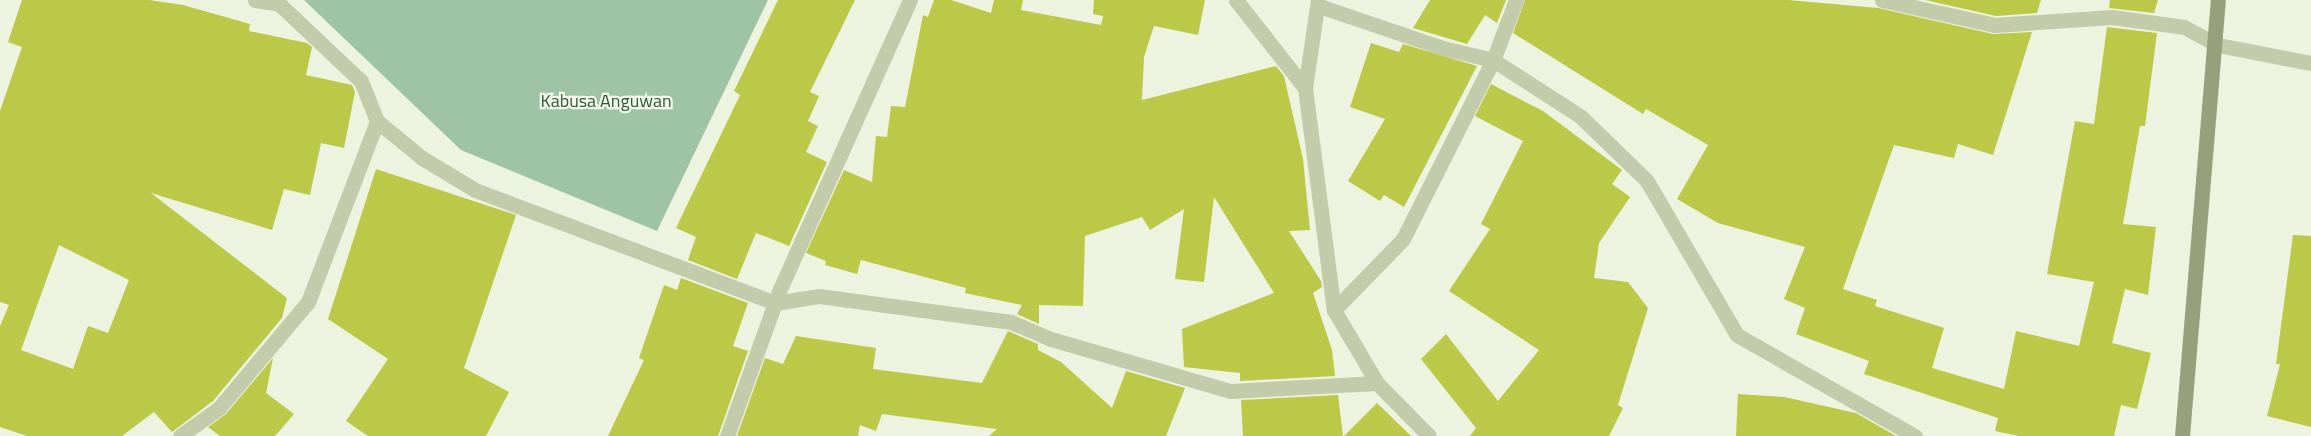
<!DOCTYPE html>
<style>
body{margin:0}
#map{position:relative;width:2311px;height:436px;overflow:hidden;background:#ecf3df;font-family:"Titillium Web",sans-serif}
div>[style]{position:absolute}
.green>*{inset:0;background:#9ec3a5}
.building>*{inset:0;background:#bcc848}
.street>*{height:15px;margin:-7.5px;padding:0 7.5px;transform-origin:7.5px;border-radius:7.5px;background:#c2ccaa}
.secondary>*{height:15px;margin:-7.5px;padding:0 7.5px;transform-origin:7.5px;border-radius:7.5px;background:#98a07b}
span{translate:-50% -50%;white-space:nowrap;text-align:center;line-height:1.15;-webkit-text-stroke:4.5px #f5faec;paint-order:stroke}
.park-label{font-size:18px;color:#2d5836}
</style>
<div id="map">
<div class="green">
<div style="clip-path:polygon(304px 0,768px 0,657px 231px,461px 150px)"></div>
</div>
<div class="building">
<div style="clip-path:polygon(evenodd,22px 0,149px 0,183px 5px,250px 24px,249px 31px,307px 43px,312px 47px,306px 75px,352px 85px,355px 92px,344px 148px,321px 143px,310px 195px,284px 189px,272px 230px,151px 193px,287px 298px,282px 318px,213px 401px,172px 432px,154px 412px,122px 436px,27px 436px,0 427px,0 326px,9px 305px,0 302px,0 111px,22px 47px,8px 42px,22px 0,59px 245px,129px 280px,108px 333px,88px 326px,73px 369px,21px 350px,59px 245px)"></div>
<div style="clip-path:polygon(778px 0,855px 0,810px 92px,819px 96px,808px 121px,818px 126px,806px 152px,827px 162px,789px 246px,756px 233px,737px 279px,688px 260px,696px 237px,676px 228px,740px 95px,734px 91px)"></div>
<div style="clip-path:polygon(934px 0,951px 0,991px 13px,994px 0,1023px 0,1021px 10px,1101px 25px,1103px 16px,1093px 14px,1094px 0,1205px 0,1198px 35px,1154px 26px,1144px 57px,1142px 100px,1276px 66px,1284px 76px,1303px 159px,1310px 230px,1289px 231px,1321px 281px,1322px 287px,1313px 293px,1332px 350px,1335px 376px,1240px 381px,1240px 373px,1184px 367px,1182px 329px,1274px 293px,1214px 197px,1204px 282px,1175px 279px,1184px 209px,1150px 230px,1142px 217px,1085px 236px,1083px 306px,1039px 305px,1039px 324px,1017px 314px,1022px 305px,965px 293px,966px 288px,861px 260px,857px 274px,825px 265px,826px 261px,806px 253px,844px 170px,872px 182px,876px 136px,887px 137px,891px 106px,905px 107px,923px 15px,928px 17px)"></div>
<div style="clip-path:polygon(1430px 0,1506px 0,1497px 23px,1485px 15px,1467px 44px,1413px 28px)"></div>
<div style="clip-path:polygon(1525px 0,1788px 0,1878px 8px,1993px 34px,2032px 32px,1993px 155px,1958px 144px,1954px 158px,1894px 145px,1843px 289px,1877px 300px,1875px 306px,1944px 328px,1932px 368px,2004px 389px,2016px 331px,2079px 346px,2094px 282px,2047px 274px,2075px 121px,2094px 124px,2107px 27px,2157px 33px,2145px 126px,2140px 126px,2123px 224px,2156px 227px,2148px 295px,2125px 289px,2112px 343px,2151px 353px,2137px 409px,2121px 405px,2114px 436px,2019px 436px,1995px 431px,1998px 418px,1864px 374px,1869px 361px,1796px 334px,1805px 308px,1784px 299px,1805px 247px,1718px 223px,1677px 199px,1708px 145px,1646px 109px,1643px 114px,1513px 33px)"></div>
<div style="clip-path:polygon(1925px 0,2041px 0,2037px 13px,1996px 16px)"></div>
<div style="clip-path:polygon(2110px 0,2158px 0,2154px 13px,2109px 8px)"></div>
<div style="clip-path:polygon(1371px 43px,1399px 52px,1403px 44px,1477px 66px,1404px 207px,1384px 195px,1380px 201px,1348px 181px,1385px 119px,1350px 107px)"></div>
<div style="clip-path:polygon(1491px 84px,1543px 111px,1622px 170px,1612px 184px,1630px 197px,1599px 243px,1594px 278px,1628px 282px,1648px 308px,1618px 405px,1623px 408px,1609px 436px,1470px 436px,1476px 428px,1421px 359px,1446px 334px,1498px 401px,1539px 350px,1449px 291px,1490px 229px,1481px 224px,1523px 141px,1475px 116px)"></div>
<div style="clip-path:polygon(376px 169px,516px 215px,464px 368px,509px 392px,486px 436px,368px 436px,346px 421px,388px 359px,328px 319px)"></div>
<div style="clip-path:polygon(2293px 235px,2311px 236px,2311px 427px,2267px 416px,2280px 364px,2276px 364px)"></div>
<div style="clip-path:polygon(681px 278px,748px 303px,733px 346px,748px 351px,718px 436px,608px 436px,644px 360px,639px 358px,664px 285px,677px 290px)"></div>
<div style="clip-path:polygon(1008px 331px,1038px 344px,1038px 350px,1061px 362px,1112px 408px,1126px 371px,1185px 388px,1166px 436px,989px 436px,997px 429px,882px 414px,876px 431px,860px 425px,858px 436px,737px 436px,765px 358px,783px 364px,796px 336px,876px 348px,873px 369px,982px 383px)"></div>
<div style="clip-path:polygon(273px 358px,266px 393px,294px 414px,275px 436px,220px 436px,208px 427px,226px 414px)"></div>
<div style="clip-path:polygon(1738px 394px,1784px 397px,1856px 413px,1896px 436px,1736px 436px)"></div>
<div style="clip-path:polygon(1338px 395px,1343px 436px,1243px 436px,1241px 400px)"></div>
<div style="clip-path:polygon(1377px 403px,1411px 436px,1344px 436px)"></div>
</div>
<div class="street">
<div style="left:255px;top:0;width:25px;rotate:9deg"></div>
<div style="left:275px;top:0;width:118px;rotate:43.3deg"></div>
<div style="left:361px;top:81px;width:43px;rotate:68.2deg"></div>
<div style="left:377px;top:121px;width:58px;rotate:39.4deg"></div>
<div style="left:422px;top:158px;width:62px;rotate:31.1deg"></div>
<div style="left:475px;top:190px;width:321px;rotate:20.6deg"></div>
<div style="left:775px;top:303px;width:45px;rotate:-9deg"></div>
<div style="left:819px;top:296px;width:194px;rotate:7.7deg"></div>
<div style="left:1011px;top:322px;width:43px;rotate:23deg"></div>
<div style="left:1051px;top:339px;width:186px;rotate:16.2deg"></div>
<div style="left:1230px;top:391px;width:147px;rotate:-3.1deg"></div>
<div style="left:1236px;top:0;width:112px;rotate:51.9deg"></div>
<div style="left:1305px;top:88px;width:224px;rotate:82.6deg"></div>
<div style="left:1334px;top:310px;width:85px;rotate:59.5deg"></div>
<div style="left:1377px;top:383px;width:74px;rotate:45.5deg"></div>
<div style="left:1882px;top:0;width:116px;rotate:12.5deg"></div>
<div style="left:1995px;top:25px;width:117px;rotate:-3.9deg"></div>
<div style="left:2112px;top:17px;width:73px;rotate:7.9deg"></div>
<div style="left:2184px;top:27px;width:38px;rotate:28deg"></div>
<div style="left:2218px;top:45px;width:95px;rotate:11deg"></div>
<div style="left:1319px;top:6px;width:131px;rotate:18.7deg"></div>
<div style="left:1443px;top:48px;width:51px;rotate:13.5deg"></div>
<div style="left:1493px;top:60px;width:103px;rotate:32.8deg"></div>
<div style="left:1580px;top:116px;width:93px;rotate:44.1deg"></div>
<div style="left:1647px;top:181px;width:178px;rotate:59.7deg"></div>
<div style="left:1737px;top:335px;width:205px;rotate:29.6deg"></div>
<div style="left:1305px;top:88px;width:89px;rotate:-81.6deg"></div>
<div style="left:1334px;top:310px;width:99px;rotate:-45.8deg"></div>
<div style="left:1403px;top:239px;width:200px;rotate:-63.3deg"></div>
<div style="left:1493px;top:60px;width:64px;rotate:-69deg"></div>
<div style="left:180px;top:436px;width:48px;rotate:-35.7deg"></div>
<div style="left:219px;top:408px;width:138px;rotate:-50deg"></div>
<div style="left:308px;top:302px;width:194px;rotate:-69.1deg"></div>
<div style="left:727px;top:436px;width:156px;rotate:-70.2deg"></div>
<div style="left:780px;top:289px;width:317px;rotate:-65.8deg"></div>
</div>
<div class="secondary">
<div style="left:2182px;top:436px;width:437px;rotate:-85.3deg"></div>
</div>
<div class="park-label">
<span style="left:606px;top:101px">Kabusa Anguwan</span>
</div>
</div>
